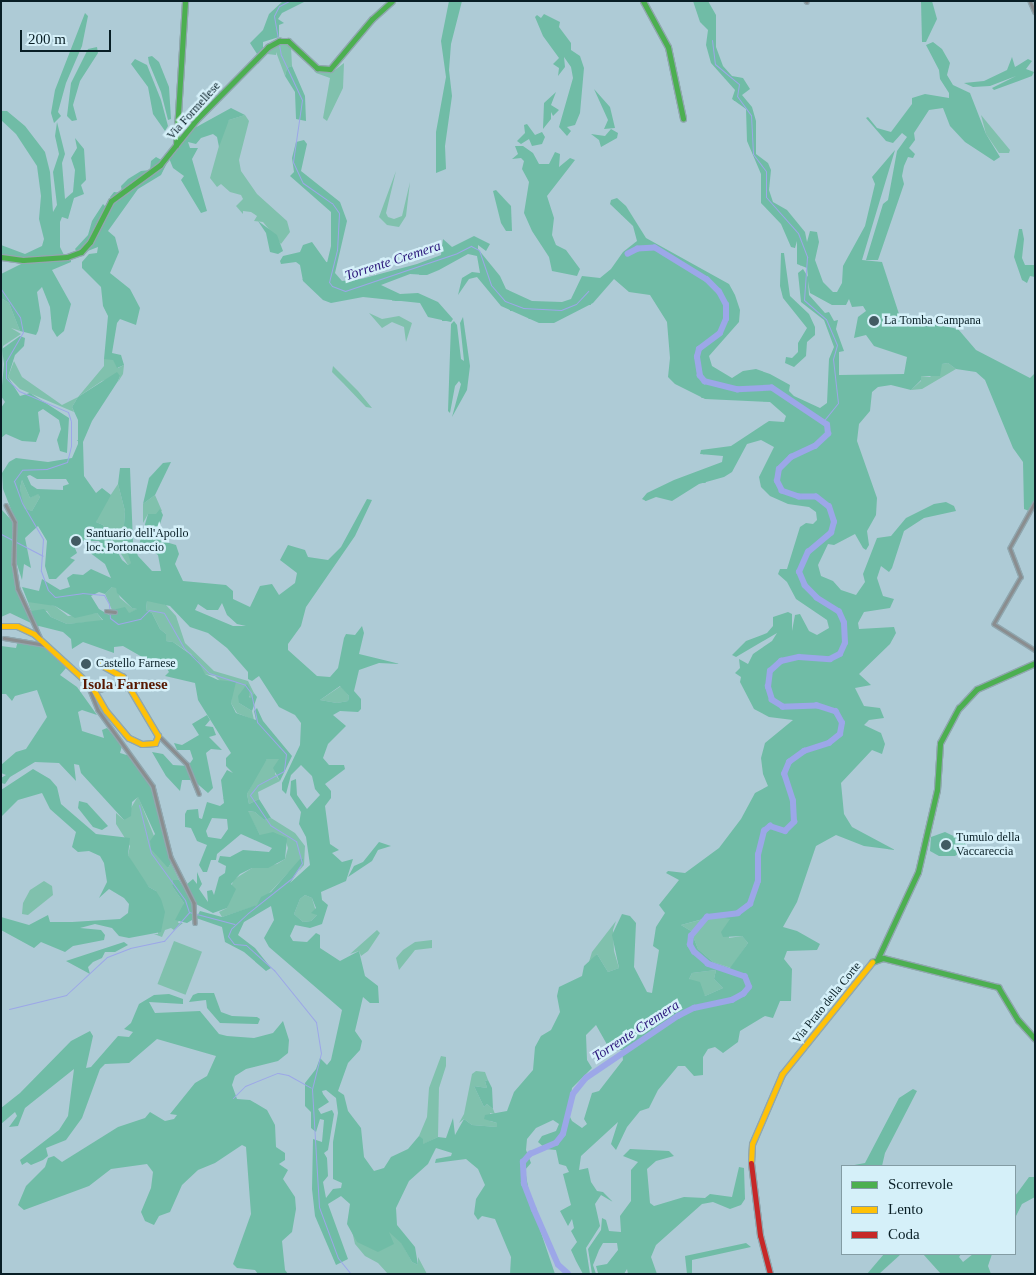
<!DOCTYPE html>
<style>
body{margin:0}
#map{position:relative;width:1036px;height:1275px;overflow:hidden;background:#aecbd6;font-family:"Times New Roman",serif}
div>[style]{position:absolute}
.green>*{inset:0;background:#80c1ad;transform-origin:0 0}
.forest>*{inset:0;background:#70bca6}
.stream>*{height:1px;margin:-0.5px;padding:0 0.5px;transform-origin:0.5px;border-radius:0.5px;background:#9ca7e8}
.river>*{height:5.5px;margin:-2.75px;padding:0 2.75px;transform-origin:2.75px;border-radius:2.75px;background:#9ca7e8}
.roads{filter:drop-shadow(1px 0 #90a7af) drop-shadow(-1px 0 #90a7af) drop-shadow(0 1px #90a7af) drop-shadow(0 -1px #90a7af)}
.street>*{height:2.5px;margin:-1.25px;padding:0 1.25px;transform-origin:1.25px;border-radius:1.25px;background:#8a8d8f}
.fast>*{height:5px;margin:-2.5px;padding:0 2.5px;transform-origin:2.5px;border-radius:2.5px;background:#4caf50}
.slow>*{height:5px;margin:-2.5px;padding:0 2.5px;transform-origin:2.5px;border-radius:2.5px;background:#ffc107}
.jam>*{height:5px;margin:-2.5px;padding:0 2.5px;transform-origin:2.5px;border-radius:2.5px;background:#c62828}
.dots>*{width:14px;height:14px;translate:-50% -50%;box-sizing:border-box;border:2px solid #d5f0f9;border-radius:50%}
span{translate:-50% -50%;white-space:nowrap;text-align:center;line-height:1.15;-webkit-text-stroke:5px #d5f0f9;paint-order:stroke}
.street-label{font-size:12px;color:#081e25}
.poi-label{font-size:12px;color:#081e25}
.left{translate:0 -50%;text-align:left}
.water-label{font-size:14px;color:#29157a;font-style:italic}
.quarter-label{font-size:15px;color:#571800;font-weight:700}
.frame{position:absolute;inset:0;border:2px solid #081e25;pointer-events:none}
.legend{position:absolute;left:841px;top:1165px;width:175px;height:90px;box-sizing:border-box;background:#d5f0f9;border:1px solid #839ca4;margin:0;padding:6px 9px;list-style:none;font-size:15px;color:#081e25}
.legend li{display:flex;align-items:center;gap:10px;height:25px}
.legend b{width:25px;border:1px solid #839ca4}
.scale{position:absolute;left:20px;top:30px;width:91px;height:22px;box-sizing:border-box;border:2px solid #081e25;border-top:0;padding-left:6px;font-size:15px;line-height:18px;white-space:nowrap;color:#081e25;-webkit-text-stroke:4px #d5f0f9;paint-order:stroke}
</style>
<div id="map">
<div class="green">
<div style="clip-path:polygon(287px 43px,291px 47px,292px 66px,287px 68px,285px 76px,276px 52px,276px 55px,267px 54px,258px 64px,256px 62px,270px 48px)"></div>
<div style="clip-path:polygon(308px 62px,322px 72px,335px 70px,344px 63px,343px 88px,327px 121px,323px 118px,330px 78px,316px 73px)"></div>
<div style="clip-path:polygon(245px 115px,249px 121px,239px 160px,241px 171px,257px 194px,287px 221px,290px 232px,281px 244px,263px 222px,254px 221px,257px 216px,251px 212px,243px 211px,243px 214px,236px 206px,243px 199px,241px 195px,230px 192px,221px 184px,217px 187px,210px 178px,224px 128px,229px 120px)"></div>
<div style="clip-path:polygon(981px 115px,1010px 150px,1009px 153px,999px 153px,986px 134px)"></div>
<div style="clip-path:polygon(396px 171px,386px 213px,388px 217px,394px 219px,402px 216px,410px 182px,406px 216px,399px 227px,387px 225px,379px 217px)"></div>
<div style="clip-path:polygon(1px 298px,9px 303px,20px 331px,11px 328px,21px 334px,3px 346px,2px 376px)"></div>
<div style="clip-path:polygon(369px 313px,382px 319px,399px 316px,412px 323px,406px 342px,404px 327px,392px 322px,382px 328px)"></div>
<div style="clip-path:polygon(104px 359px,113px 359px,118px 368px,124px 365px,123px 374px,118px 382px,120px 376px,102px 381px,78px 397px,72px 407px,74px 412px,20px 389px,8px 377px,14px 361px,22px 377px,62px 405px,78px 397px,104px 366px)"></div>
<div style="clip-path:polygon(948px 363px,956px 369px,922px 389px,911px 390px,921px 381px,921px 376px,930px 377px,942px 364px)"></div>
<div style="clip-path:polygon(333px 366px,358px 391px,372px 408px,366px 407px,343px 383px,332px 372px)"></div>
<div style="clip-path:polygon(22px 480px,30px 498px,38px 493px,40px 497px,32px 511px,23px 508px,20px 488px)"></div>
<div style="clip-path:polygon(118px 484px,125px 511px,123px 539px,132px 563px,128px 565px,103px 525px,96px 522px,98px 514px)"></div>
<div style="clip-path:polygon(155px 495px,162px 511px,156px 515px,148px 514px,143px 523px,143px 504px)"></div>
<div style="clip-path:polygon(112px 587px,116px 587px,120px 598px,132px 608px,138px 609px,128px 614px,122px 609px,112px 610px,105px 594px)"></div>
<div style="clip-path:polygon(153px 600px,166px 605px,176px 616px,185px 643px,214px 671px,248px 681px,254px 693px,251px 699px,249px 696px,239px 703px,252px 711px,254px 720px,237px 713px,231px 703px,232px 693px,215px 676px,204px 674px,191px 654px,173px 642px,166px 641px,166px 634px,160px 629px,152px 613px,146px 610px,147px 601px)"></div>
<div style="clip-path:polygon(35px 601px,55px 606px,68px 616px,97px 613px,103px 621px,67px 624px,51px 617px,47px 611px,31px 611px,28px 602px)"></div>
<div style="clip-path:polygon(341px 686px,349px 696px,348px 701px,337px 703px,320px 700px)"></div>
<div style="clip-path:polygon(275px 758px,280px 759px,275px 774px,280px 781px,258px 792px,259px 799px,249px 804px,247px 794px,260px 768px,267px 759px)"></div>
<div style="clip-path:polygon(138px 796px,164px 861px,168px 868px,171px 863px,179px 880px,173px 880px,172px 886px,184px 903px,178px 923px,183px 923px,174px 930px,171px 928px,165px 930px,162px 937px,154px 934px,158px 934px,156px 891px,149px 887px,135px 869px,128px 855px,130px 846px,116px 824px,116px 813px,124px 820px)"></div>
<div style="clip-path:polygon(247px 811px,255px 812px,264px 820px,271px 818px,295px 833px,305px 846px,304px 865px,299px 871px,302px 865px,288px 873px,258px 905px,222px 917px,219px 912px,227px 908px,233px 880px,252px 868px,277px 864px,285px 859px,288px 848px,286px 842px,260px 835px)"></div>
<div style="clip-path:polygon(44px 881px,52px 886px,53px 895px,28px 915px,22px 914px,23px 903px,30px 890px)"></div>
<div style="clip-path:polygon(305px 895px,312px 898px,317px 915px,311px 921px,303px 922px,294px 914px,300px 899px)"></div>
<div style="clip-path:polygon(715px 916px,730px 918px,729px 938px,742px 936px,748px 943px,731px 968px,713px 962px,698px 949px,691px 931px,681px 925px)"></div>
<div style="clip-path:polygon(616px 921px,613px 930px,614px 951px,619px 968px,608px 972px,597px 954px,588px 965px,592px 952px)"></div>
<div style="clip-path:polygon(377px 930px,380px 933px,368px 951px,361px 956px,359px 951px,350px 954px)"></div>
<div style="clip-path:polygon(432px 940px,432px 948px,415px 950px,399px 970px,396px 958px,403px 950px,415px 942px)"></div>
<div style="left:174px;top:941px;width:30px;height:46px;rotate:21deg"></div>
<div style="clip-path:polygon(716px 970px,714px 979px,723px 988px,705px 996px,689px 979px,692px 973px)"></div>
<div style="clip-path:polygon(441px 1056px,446px 1057px,446px 1066px,439px 1088px,438px 1137px,422px 1145px,419px 1136px,427px 1117px,429px 1088px)"></div>
<div style="clip-path:polygon(476px 1071px,485px 1072px,488px 1080px,485px 1081px,487px 1088px,474px 1086px,484px 1107px,487px 1104px,493px 1109px,495px 1114px,490px 1113px,490px 1121px,497px 1123px,497px 1127px,472px 1125px,464px 1119px,459px 1123px,464px 1114px,472px 1074px)"></div>
<div style="clip-path:polygon(352px 1231px,356px 1236px,388px 1234px,389px 1231px,401px 1242px,412px 1262px,418px 1265px,418px 1257px,427px 1274px,388px 1274px,378px 1263px,365px 1256px,355px 1244px)"></div>
</div>
<div class="forest">
<div style="clip-path:polygon(283px 1px,306px 1px,282px 13px,278px 19px,284px 23px,279px 25px,279px 37px,263px 42px,263px 48px,257px 54px,250px 43px,263px 30px,269px 14px)"></div>
<div style="clip-path:polygon(449px 1px,462px 1px,451px 44px,449px 70px,452px 96px,445px 146px,446px 169px,436px 173px,436px 132px,446px 77px,441px 41px)"></div>
<div style="clip-path:polygon(evenodd,693px 1px,708px 1px,716px 15px,716px 47px,723px 66px,732px 76px,743px 78px,750px 89px,742px 95px,752px 107px,756px 121px,756px 154px,768px 163px,771px 170px,769px 190px,773px 202px,787px 210px,805px 232px,807px 242px,810px 231px,817px 232px,819px 242px,815px 260px,823px 282px,833px 292px,837px 292px,842px 283px,843px 266px,865px 226px,875px 184px,872px 177px,895px 150px,862px 260px,882px 262px,900px 317px,958px 329px,976px 350px,1030px 378px,1035px 373px,1035px 500px,1029px 511px,1024px 509px,1023px 462px,1013px 448px,985px 380px,976px 372px,956px 369px,948px 363px,942px 364px,940px 376px,921px 376px,921px 380px,911px 390px,891px 385px,878px 387px,872px 392px,870px 411px,859px 424px,857px 441px,877px 498px,876px 515px,867px 531px,869px 545px,866px 550px,863px 548px,855px 534px,834px 545px,828px 544px,818px 565px,821px 576px,833px 581px,841px 590px,856px 595px,865px 582px,863px 574px,877px 538px,891px 536px,906px 518px,934px 504px,946px 502px,954px 506px,956px 511px,924px 518px,904px 531px,892px 568px,889px 572px,881px 566px,877px 578px,883px 596px,894px 599px,890px 608px,864px 612px,858px 623px,859px 629px,894px 627px,896px 633px,890px 644px,859px 674px,871px 685px,855px 688px,864px 706px,880px 708px,884px 718px,869px 720px,864px 725px,881px 733px,885px 744px,882px 754px,872px 750px,841px 783px,844px 814px,852px 827px,895px 850px,864px 846px,836px 835px,816px 846px,797px 902px,783px 927px,797px 931px,820px 944px,817px 950px,787px 951px,784px 959px,792px 969px,791px 1001px,780px 1001px,773px 1018px,765px 1016px,740px 1031px,738px 1042px,723px 1053px,715px 1047px,708px 1049px,703px 1057px,703px 1075px,694px 1076px,685px 1066px,678px 1066px,658px 1090px,649px 1108px,640px 1111px,627px 1127px,616px 1150px,611px 1144px,618px 1122px,581px 1156px,579px 1170px,588px 1168px,591px 1182px,597px 1191px,603px 1192px,613px 1202px,601px 1195px,595px 1204px,600px 1226px,586px 1248px,590px 1274px,583px 1274px,576px 1261px,571px 1250px,577px 1242px,571px 1231px,574px 1228px,572px 1219px,568px 1226px,560px 1211px,571px 1205px,563px 1174px,569px 1172px,566px 1166px,559px 1164px,556px 1150px,546px 1149px,538px 1142px,542px 1136px,556px 1131px,559px 1124px,553px 1120px,536px 1128px,527px 1139px,526px 1150px,531px 1163px,525px 1170px,531px 1203px,555px 1274px,510px 1274px,511px 1257px,495px 1219px,482px 1216px,478px 1220px,474px 1214px,476px 1199px,485px 1185px,478px 1169px,466px 1159px,435px 1163px,436px 1159px,451px 1156px,452px 1153px,436px 1148px,428px 1164px,409px 1181px,396px 1208px,397px 1225px,415px 1247px,418px 1265px,412px 1262px,401px 1243px,389px 1232px,394px 1244px,378px 1252px,357px 1242px,347px 1224px,350px 1204px,341px 1196px,328px 1204px,348px 1259px,336px 1265px,315px 1216px,312px 1189px,313px 1139px,322px 1142px,324px 1120px,320px 1119px,316px 1132px,311px 1128px,311px 1112px,305px 1106px,305px 1083px,316px 1069px,320px 1058px,327px 1065px,331px 1060px,342px 1010px,269px 947px,264px 938px,274px 920px,271px 906px,244px 922px,238px 935px,255px 948px,271px 968px,266px 971px,244px 952px,225px 942px,222px 927px,196px 918px,200px 911px,222px 917px,257px 905px,261px 897px,271px 892px,300px 859px,303px 859px,302px 865px,290px 883px,310px 865px,306px 837px,299px 824px,301px 812px,290px 795px,291px 781px,296px 779px,297px 795px,307px 809px,320px 795px,315px 789px,312px 776px,301px 765px,291px 775px,286px 794px,282px 790px,282px 783px,300px 745px,301px 723px,295px 715px,279px 707px,259px 676px,252px 681px,248px 679px,248px 672px,227px 648px,208px 633px,190px 627px,170px 606px,147px 601px,146px 610px,152px 613px,160px 629px,166px 634px,166px 641px,173px 642px,197px 659px,205px 674px,218px 680px,236px 682px,231px 703px,236px 713px,256px 720px,254px 711px,257px 708px,263px 721px,292px 756px,280px 781px,273px 768px,279px 759px,267px 759px,247px 794px,249px 804px,259px 799px,271px 818px,264px 820px,255px 812px,248px 811px,260px 835px,273px 832px,287px 838px,285px 859px,268px 868px,252px 868px,240px 874px,231px 884px,236px 889px,227px 908px,213px 913px,196px 904px,187px 884px,193px 879px,197px 884px,197px 872px,202px 884px,199px 889px,208px 902px,207px 891px,212px 890px,214px 895px,219px 877px,225px 873px,226px 866px,218px 862px,220px 856px,230px 857px,243px 850px,269px 852px,272px 848px,241px 834px,217px 854px,216px 860px,211px 860px,207px 872px,203px 872px,199px 865px,207px 845px,197px 841px,191px 828px,185px 827px,185px 814px,187px 810px,198px 809px,199px 818px,202px 819px,207px 802px,220px 806px,224px 803px,221px 780px,227px 770px,233px 773px,226px 766px,226px 758px,231px 753px,198px 700px,195px 683px,165px 676px,169px 672px,164px 664px,156px 665px,123px 646px,114px 647px,114px 653px,83px 642px,72px 649px,71px 639px,63px 632px,39px 626px,36px 628px,31px 611px,44px 609px,51px 617px,67px 624px,103px 620px,97px 613px,75px 618px,55px 606px,28px 602px,22px 587px,39px 591px,42px 579px,60px 590px,70px 587px,67px 578px,73px 574px,83px 575px,91px 569px,111px 578px,105px 564px,85px 549px,89px 545px,103px 548px,99px 541px,76px 541px,70px 536px,77px 553px,70px 558px,75px 560px,56px 579px,49px 579px,45px 566px,47px 541px,38px 526px,25px 538px,31px 568px,24px 564px,22px 580px,15px 558px,16px 522px,3px 489px,2px 473px,9px 462px,16px 458px,48px 462px,72px 458px,78px 444px,78px 420px,72px 407px,78px 397px,117px 372px,120px 376px,118px 381px,92px 421px,83px 442px,84px 476px,96px 493px,102px 488px,111px 495px,96px 522px,103px 525px,122px 560px,128px 565px,131px 563px,123px 539px,125px 511px,118px 484px,120px 468px,130px 468px,133px 542px,138px 556px,152px 571px,161px 571px,158px 555px,152px 551px,141px 553px,138px 548px,148px 514px,156px 514px,160px 509px,163px 515px,156px 536px,159px 540px,176px 545px,179px 554px,175px 564px,183px 581px,226px 585px,233px 591px,233px 599px,250px 607px,260px 586px,272px 584px,279px 595px,295px 583px,297px 573px,280px 560px,288px 545px,305px 550px,308px 557px,328px 560px,341px 547px,367px 499px,372px 500px,355px 536px,306px 607px,301px 626px,288px 644px,288px 650px,317px 676px,330px 677px,338px 668px,344px 638px,346px 634px,355px 635px,362px 626px,364px 633px,359px 654px,400px 664px,379px 663px,359px 670px,354px 691px,361px 699px,361px 709px,358px 712px,340px 711px,333px 715px,346px 726px,328px 744px,323px 758px,329px 765px,344px 765px,345px 769px,325px 784px,331px 791px,331px 798px,325px 806px,330px 844px,339px 850px,332px 853px,342px 862px,353px 859px,346px 881px,321px 892px,322px 900px,328px 905px,322px 924px,310px 928px,295px 925px,290px 936px,293px 941px,307px 942px,316px 933px,320px 935px,320px 948px,340px 961px,359px 951px,365px 976px,378px 986px,379px 1003px,370px 1003px,363px 997px,355px 1031px,362px 1041px,360px 1050px,348px 1063px,338px 1091px,344px 1095px,348px 1111px,361px 1128px,364px 1157px,374px 1171px,384px 1168px,391px 1157px,408px 1149px,419px 1136px,423px 1139px,423px 1144px,438px 1137px,446px 1138px,453px 1118px,455px 1135px,464px 1119px,472px 1125px,497px 1127px,497px 1123px,484px 1119px,485px 1115px,507px 1111px,514px 1092px,533px 1070px,535px 1047px,541px 1036px,551px 1030px,560px 1012px,557px 996px,559px 987px,582px 976px,584px 966px,597px 954px,608px 972px,619px 968px,612px 935px,622px 914px,630px 916px,636px 923px,634px 967px,647px 992px,652px 993px,659px 950px,653px 946px,656px 927px,665px 913px,659px 905px,679px 880px,666px 873px,668px 871px,685px 873px,719px 848px,741px 819px,755px 793px,768px 786px,763px 774px,761px 758px,765px 743px,793px 720px,769px 717px,754px 709px,740px 682px,741px 677px,735px 673px,740px 668px,739px 659px,748px 664px,753px 654px,772px 641px,777px 633px,736px 657px,732px 655px,746px 641px,767px 633px,773px 626px,773px 617px,788px 612px,792px 614px,792px 631px,795px 615px,800px 614px,809px 631px,817px 635px,829px 628px,827px 620px,796px 599px,787px 582px,778px 574px,780px 569px,787px 569px,800px 527px,806px 523px,813px 524px,817px 520px,816px 512px,809px 507px,788px 504px,770px 496px,761px 487px,759px 477px,774px 447px,761px 440px,747px 444px,732px 472px,724px 477px,699px 484px,672px 501px,656px 497px,646px 501px,642px 499px,647px 493px,674px 480px,722px 462px,723px 456px,700px 454px,701px 450px,731px 446px,769px 421px,784px 422px,786px 416px,770px 402px,705px 399px,675px 384px,668px 377px,670px 358px,667px 322px,650px 295px,629px 292px,614px 279px,593px 303px,554px 323px,539px 323px,501px 306px,477px 277px,469px 279px,458px 295px,462px 278px,472px 272px,480px 273px,477px 256px,468px 254px,439px 270px,427px 275px,410px 274px,381px 285px,400px 294px,418px 293px,438px 302px,453px 319px,451px 322px,428px 317px,420px 303px,363px 297px,331px 303px,323px 300px,303px 281px,300px 265px,296px 262px,281px 264px,280px 261px,283px 256px,300px 252px,303px 245px,312px 242px,327px 263px,331px 246px,331px 212px,290px 176px,294px 172px,292px 158px,296px 142px,304px 140px,307px 144px,301px 171px,340px 202px,347px 221px,335px 273px,342px 281px,361px 279px,417px 264px,441px 255px,443px 239px,452px 247px,474px 236px,490px 244px,486px 251px,478px 245px,478px 249px,500px 276px,506px 289px,532px 301px,562px 302px,571px 299px,582px 276px,600px 278px,611px 269px,623px 252px,637px 241px,633px 226px,610px 204px,611px 200px,617px 198px,626px 206px,646px 238px,729px 284px,735px 295px,740px 310px,739px 322px,709px 356px,712px 366px,732px 378px,743px 371px,756px 369px,770px 374px,790px 385px,789px 391px,794px 396px,820px 408px,827px 403px,829px 359px,834px 347px,824px 320px,801px 302px,798px 273px,803px 269px,808px 277px,807px 268px,797px 264px,797px 241px,795px 248px,791px 247px,781px 224px,761px 203px,761px 174px,747px 141px,746px 109px,732px 99px,735px 90px,711px 63px,706px 45px,708px 30px,700px 22px,693px 1px,808px 281px,810px 293px,832px 305px,846px 305px,849px 299px,852px 307px,863px 306px,866px 311px,858px 317px,854px 338px,866px 335px,874px 346px,907px 357px,904px 374px,839px 375px,839px 352px,844px 351px,836px 329px,838px 320px,834px 321px,829px 312px,825px 313px,809px 295px,808px 281px,693px 1px,30px 475px,37px 479px,66px 479px,69px 484px,63px 486px,63px 490px,37px 489px,31px 485px,27px 476px,30px 475px,693px 1px,22px 480px,30px 498px,38px 494px,40px 497px,32px 511px,24px 508px,20px 488px,22px 480px,693px 1px,112px 587px,116px 588px,117px 593px,132px 608px,137px 609px,129px 613px,125px 607px,112px 610px,109px 615px,99px 609px,91px 596px,99px 592px,105px 594px,112px 587px,693px 1px,222px 603px,227px 615px,237px 624px,246px 626px,233px 626px,195px 610px,198px 604px,207px 610px,218px 610px,222px 603px,693px 1px,340px 686px,349px 696px,348px 701px,337px 703px,320px 700px,340px 686px,693px 1px,212px 818px,227px 819px,228px 829px,221px 839px,208px 837px,206px 831px,212px 818px,693px 1px,305px 895px,312px 898px,316px 908px,311px 913px,317px 915px,311px 921px,303px 922px,294px 914px,300px 899px,305px 895px,693px 1px,714px 916px,730px 919px,721px 932px,723px 937px,742px 936px,748px 943px,730px 968px,713px 962px,698px 949px,691px 931px,681px 925px,714px 916px,693px 1px,716px 970px,714px 979px,723px 988px,705px 996px,700px 982px,689px 979px,692px 973px,716px 970px,693px 1px,596px 1025px,609px 1048px,622px 1050px,623px 1060px,599px 1091px,592px 1093px,584px 1119px,587px 1124px,582px 1128px,572px 1121px,568px 1113px,572px 1088px,592px 1068px,587px 1060px,586px 1035px,596px 1025px,693px 1px,326px 1090px,336px 1098px,338px 1113px,333px 1142px,333px 1179px,342px 1183px,341px 1188px,333px 1189px,326px 1198px,323px 1182px,328px 1176px,327px 1158px,324px 1153px,328px 1150px,334px 1114px,332px 1110px,321px 1114px,318px 1109px,329px 1102px,323px 1094px,322px 1091px,326px 1090px)"></div>
<div style="clip-path:polygon(921px 1px,932px 1px,937px 19px,926px 42px,922px 42px)"></div>
<div style="clip-path:polygon(85px 13px,88px 16px,82px 46px,66px 83px,58px 112px,61px 116px,54px 123px,51px 113px,55px 90px)"></div>
<div style="clip-path:polygon(544px 14px,560px 22px,559px 27px,571px 43px,571px 50px,580px 56px,584px 68px,580px 113px,575px 125px,567px 127px,571px 131px,567px 136px,559px 127px,573px 78px,571px 67px,564px 57px,565px 67px,558px 76px,559px 68px,553px 64px,559px 58px,543px 36px,535px 17px,537px 15px,541px 18px)"></div>
<div style="clip-path:polygon(933px 42px,942px 49px,950px 63px,947px 75px,953px 85px,970px 93px,986px 134px,1000px 157px,994px 161px,965px 142px,950px 126px,943px 108px,929px 110px,914px 133px,915px 140px,909px 148px,915px 154px,913px 158px,908px 157px,904px 166px,902px 176px,904px 184px,878px 260px,866px 260px,883px 204px,888px 200px,897px 151px,907px 137px,902px 133px,893px 143px,886px 141px,866px 118px,868px 117px,877px 128px,891px 132px,912px 104px,912px 98px,925px 94px,949px 98px,949px 93px,940px 79px,939px 70px,926px 45px)"></div>
<div style="clip-path:polygon(97px 47px,98px 53px,80px 81px,73px 105px,77px 120px,72px 121px,67px 116px,71px 83px,88px 49px)"></div>
<div style="clip-path:polygon(152px 56px,159px 62px,169px 87px,171px 119px,168px 120px,161px 92px,149px 63px,148px 57px)"></div>
<div style="clip-path:polygon(1012px 57px,1015px 67px,1028px 59px,1032px 61px,1026px 69px,1034px 72px,1032px 76px,994px 90px,992px 88px,1016px 76px,990px 86px,973px 87px,964px 83px,984px 81px,1007px 70px)"></div>
<div style="clip-path:polygon(135px 59px,147px 65px,161px 100px,168px 126px,165px 131px,153px 114px,148px 87px,131px 64px)"></div>
<div style="clip-path:polygon(292px 66px,305px 96px,306px 121px,296px 119px,295px 92px,285px 76px,287px 68px)"></div>
<div style="clip-path:polygon(594px 89px,610px 107px,615px 128px,604px 129px,608px 120px)"></div>
<div style="clip-path:polygon(556px 92px,551px 105px,559px 110px,553px 116px,551px 112px,551px 119px,543px 129px,544px 103px)"></div>
<div style="clip-path:polygon(231px 108px,245px 115px,229px 120px,219px 147px,217px 137px,213px 134px,201px 138px,196px 144px,188px 142px,190px 148px,198px 148px,192px 159px,207px 211px,201px 213px,181px 180px,184px 176px,173px 168px,169px 158px,191px 130px)"></div>
<div style="clip-path:polygon(1px 111px,7px 111px,25px 126px,45px 152px,50px 172px,53px 212px,57px 205px,53px 172px,59px 154px,55px 136px,57px 122px,65px 154px,62px 163px,65px 199px,73px 192px,75px 170px,71px 158px,77px 148px,75px 138px,84px 149px,86px 180px,81px 185px,84px 194px,74px 198px,68px 219px,62px 217px,60px 222px,60px 247px,64px 255px,18px 258px,1px 255px,1px 245px,25px 254px,42px 246px,44px 239px,39px 219px,41px 196px,37px 166px,16px 134px,1px 120px)"></div>
<div style="clip-path:polygon(527px 124px,535px 135px,542px 132px,545px 137px,542px 144px,532px 146px,529px 139px,521px 144px,517px 141px,525px 133px,524px 125px)"></div>
<div style="clip-path:polygon(611px 129px,618px 133px,617px 138px,601px 147px,599px 140px,591px 134px,605px 136px)"></div>
<div style="clip-path:polygon(515px 146px,523px 146px,533px 153px,539px 164px,549px 164px,555px 152px,560px 154px,559px 167px,570px 158px,575px 160px,547px 196px,554px 218px,552px 235px,556px 245px,566px 250px,580px 269px,577px 276px,552px 271px,549px 257px,532px 231px,524px 213px,529px 182px,522px 169px,524px 161px,521px 158px,512px 159px,518px 154px)"></div>
<div style="clip-path:polygon(156px 157px,167px 163px,161px 175px,138px 189px,108px 231px,115px 237px,119px 252px,110px 273px,130px 289px,140px 308px,136px 325px,120px 319px,117px 323px,112px 353px,121px 355px,124px 365px,117px 368px,113px 360px,104px 359px,108px 316px,103px 306px,101px 287px,82px 268px,82px 262px,89px 254px,97px 253px,98px 247px,85px 252px,113px 203px,110px 197px,114px 192px,122px 193px,121px 186px,128px 179px,141px 171px,150px 170px,151px 161px)"></div>
<div style="clip-path:polygon(496px 190px,511px 206px,512px 231px,506px 231px,501px 223px,493px 191px)"></div>
<div style="clip-path:polygon(103px 204px,106px 207px,85px 247px,77px 252px,75px 249px,88px 235px,92px 221px)"></div>
<div style="clip-path:polygon(258px 221px,277px 235px,283px 251px,278px 254px,270px 252px,266px 233px)"></div>
<div style="clip-path:polygon(1019px 229px,1022px 229px,1024px 239px,1022px 258px,1025px 265px,1035px 265px,1035px 277px,1030px 276px,1027px 283px,1022px 280px,1014px 257px)"></div>
<div style="clip-path:polygon(781px 253px,784px 253px,790px 296px,809px 314px,815px 327px,815px 335px,807px 342px,806px 356px,794px 367px,785px 363px,786px 357px,792px 358px,798px 352px,798px 343px,807px 328px,783px 298px,780px 286px)"></div>
<div style="clip-path:polygon(71px 258px,71px 262px,52px 270px,71px 304px,64px 331px,57px 337px,52px 329px,50px 307px,42px 287px,37px 292px,41px 318px,38px 331px,36px 335px,20px 331px,9px 303px,1px 298px,1px 274px,25px 262px)"></div>
<div style="clip-path:polygon(463px 317px,470px 366px,467px 390px,452px 417px,461px 384px,459px 381px,455px 386px,450px 413px,448px 411px,451px 324px,454px 321px,457px 325px,461px 359px,464px 361px,460px 323px)"></div>
<div style="clip-path:polygon(20px 336px,25px 338px,24px 346px,15px 355px,8px 377px,20px 396px,30px 393px,69px 418px,67px 453px,60px 451px,57px 440px,61px 429px,59px 420px,43px 409px,38px 412px,40px 431px,36px 442px,22px 441px,6px 434px,1px 438px,1px 408px,5px 402px,1px 396px,4px 364px,2px 349px)"></div>
<div style="clip-path:polygon(171px 462px,155px 495px,143px 504px,149px 478px,163px 463px)"></div>
<div style="clip-path:polygon(2px 510px,13px 522px,13px 575px,31px 623px,10px 613px,1px 617px)"></div>
<div style="clip-path:polygon(18px 641px,46px 648px,61px 662px,66px 668px,60px 675px,77px 687px,97px 715px,82px 710px,78px 712px,82px 731px,104px 738px,102px 730px,107px 728px,122px 746px,120px 753px,130px 756px,152px 787px,171px 863px,168px 868px,151px 849px,150px 841px,155px 834px,138px 797px,132px 802px,131px 816px,124px 820px,81px 773px,79px 765px,74px 764px,76px 781px,59px 763px,35px 762px,10px 777px,5px 784px,1px 783px,1px 778px,6px 775px,1px 773px,1px 765px,16px 752px,26px 749px,47px 717px,37px 690px,15px 696px,12px 701px,6px 694px,1px 694px,1px 646px,16px 648px)"></div>
<div style="clip-path:polygon(247px 684px,250px 689px,249px 697px,251px 698px,254px 693px,257px 697px,252px 711px,239px 703px,238px 696px)"></div>
<div style="clip-path:polygon(207px 715px,210px 720px,205px 726px,213px 727px,216px 735px,209px 737px,222px 750px,211px 749px,206px 753px,213px 788px,208px 793px,193px 780px,182px 780px,180px 791px,166px 776px,152px 752px,163px 754px,173px 765px,188px 766px,193px 759px,190px 750px,177px 750px,174px 743px,182px 745px,199px 735px,192px 724px)"></div>
<div style="clip-path:polygon(33px 769px,50px 779px,57px 787px,61px 804px,96px 834px,130px 838px,128px 855px,149px 887px,156px 891px,161px 899px,165px 912px,161px 932px,129px 938px,119px 936px,112px 928px,95px 924px,80px 928px,101px 930px,105px 935px,104px 940px,73px 946px,65px 952px,41px 942px,34px 948px,1px 930px,1px 917px,29px 925px,48px 915px,50px 922px,72px 922px,120px 919px,128px 913px,129px 904px,124px 898px,109px 889px,99px 898px,107px 882px,104px 863px,100px 856px,89px 851px,78px 852px,72px 847px,76px 832px,50px 809px,42px 793px,18px 800px,1px 817px,1px 790px)"></div>
<div style="clip-path:polygon(79px 801px,87px 803px,108px 826px,102px 830px,93px 827px,78px 808px)"></div>
<div style="clip-path:polygon(945px 832px,964px 841px,967px 847px,955px 856px,939px 856px,930px 851px,931px 837px)"></div>
<div style="clip-path:polygon(379px 842px,391px 846px,378px 850px,372px 861px,348px 877px,354px 866px,363px 862px)"></div>
<div style="clip-path:polygon(173px 880px,179px 880px,193px 902px,192px 920px,187px 923px,175px 920px,184px 903px,172px 886px)"></div>
<div style="clip-path:polygon(124px 942px,128px 945px,115px 952px,105px 952px,102px 958px,93px 962px,88px 967px,90px 974px,66px 961px)"></div>
<div style="clip-path:polygon(198px 993px,214px 993px,221px 1012px,232px 1016px,257px 1017px,260px 1019px,258px 1024px,220px 1023px,207px 1008px,206px 1000px,189px 1002px,193px 995px)"></div>
<div style="clip-path:polygon(169px 994px,183px 999px,183px 1004px,149px 1002px,155px 1013px,200px 1011px,219px 1034px,227px 1036px,254px 1038px,273px 1033px,283px 1021px,289px 1040px,288px 1053px,278px 1061px,246px 1069px,235px 1076px,232px 1085px,237px 1099px,250px 1100px,267px 1110px,275px 1125px,276px 1147px,285px 1153px,285px 1160px,279px 1164px,288px 1170px,283px 1179px,295px 1197px,296px 1209px,292px 1232px,282px 1241px,285px 1270px,288px 1274px,258px 1274px,255px 1270px,237px 1268px,233px 1264px,251px 1214px,246px 1147px,242px 1145px,215px 1163px,198px 1170px,182px 1185px,170px 1212px,159px 1216px,154px 1225px,145px 1221px,141px 1212px,151px 1188px,153px 1172px,147px 1164px,111px 1169px,89px 1186px,24px 1210px,18px 1205px,26px 1186px,45px 1167px,48px 1158px,54px 1156px,62px 1162px,118px 1127px,145px 1118px,150px 1112px,165px 1121px,174px 1119px,177px 1115px,170px 1114px,195px 1083px,207px 1076px,216px 1056px,157px 1039px,129px 1063px,105px 1064px,100px 1069px,82px 1118px,66px 1140px,46px 1148px,48px 1156px,43px 1160px,31px 1165px,27px 1162px,22px 1165px,20px 1160px,59px 1130px,68px 1116px,74px 1069px,25px 1108px,18px 1126px,9px 1127px,17px 1116px,15px 1112px,1px 1124px,1px 1108px,20px 1093px,71px 1041px,90px 1031px,93px 1036px,86px 1068px,91px 1067px,118px 1036px,129px 1037px,133px 1032px,124px 1029px,131px 1023px,139px 1004px,154px 995px)"></div>
<div style="clip-path:polygon(488px 1080px,492px 1088px,493px 1109px,487px 1104px,484px 1107px,474px 1086px,487px 1088px,485px 1081px)"></div>
<div style="clip-path:polygon(913px 1089px,917px 1091px,885px 1153px,882px 1166px,849px 1166px,865px 1163px,899px 1098px)"></div>
<div style="clip-path:polygon(630px 1149px,669px 1151px,674px 1156px,656px 1161px,647px 1169px,650px 1203px,654px 1206px,684px 1197px,705px 1198px,710px 1194px,732px 1197px,739px 1167px,744px 1168px,745px 1199px,741px 1205px,730px 1209px,713px 1202px,702px 1204px,656px 1245px,651px 1257px,657px 1274px,628px 1274px,627px 1269px,624px 1274px,598px 1273px,596px 1266px,607px 1264px,618px 1250px,617px 1243px,603px 1243px,599px 1250px,593px 1265px,596px 1274px,592px 1274px,588px 1249px,601px 1230px,602px 1218px,606px 1220px,609px 1231px,621px 1232px,620px 1216px,631px 1201px,631px 1170px,638px 1162px,623px 1156px)"></div>
<div style="clip-path:polygon(1029px 1177px,1035px 1177px,1035px 1197px,1022px 1204px,1015px 1218px,1015px 1196px)"></div>
<div style="clip-path:polygon(746px 1243px,751px 1247px,692px 1260px,692px 1274px,687px 1274px,685px 1256px)"></div>
<div style="clip-path:polygon(884px 1254px,901px 1254px,879px 1274px,867px 1274px)"></div>
<div style="clip-path:polygon(923px 1254px,961px 1254px,959px 1257px,963px 1262px,973px 1254px,992px 1254px,988px 1266px,991px 1274px,941px 1274px)"></div>
</div>
<div class="stream">
<div style="left:289px;top:1px;width:11px;rotate:153deg"></div>
<div style="left:279px;top:6px;width:11px;rotate:117deg"></div>
<div style="left:274px;top:16px;width:40px;rotate:80deg"></div>
<div style="left:281px;top:55px;width:50px;rotate:65deg"></div>
<div style="left:302px;top:100px;width:63px;rotate:98.3deg"></div>
<div style="left:293px;top:162px;width:23px;rotate:65deg"></div>
<div style="left:303px;top:183px;width:35px;rotate:35deg"></div>
<div style="left:332px;top:203px;width:12px;rotate:55deg"></div>
<div style="left:339px;top:213px;width:37px;rotate:93deg"></div>
<div style="left:337px;top:250px;width:33px;rotate:104deg"></div>
<div style="left:329px;top:282px;width:5px;rotate:53deg"></div>
<div style="left:332px;top:286px;width:14px;rotate:21deg"></div>
<div style="left:345px;top:291px;width:118px;rotate:-18.7deg"></div>
<div style="left:457px;top:253px;width:16px;rotate:-27deg"></div>
<div style="left:471px;top:246px;width:9px;rotate:27deg"></div>
<div style="left:479px;top:250px;width:37px;rotate:71deg"></div>
<div style="left:491px;top:285px;width:21px;rotate:49deg"></div>
<div style="left:505px;top:301px;width:19px;rotate:21deg"></div>
<div style="left:523px;top:308px;width:38px;rotate:3deg"></div>
<div style="left:561px;top:310px;width:16px;rotate:-22deg"></div>
<div style="left:576px;top:304px;width:18px;rotate:-47deg"></div>
<div style="left:712px;top:40px;width:24px;rotate:83deg"></div>
<div style="left:715px;top:64px;width:31px;rotate:40deg"></div>
<div style="left:739px;top:84px;width:12px;rotate:99deg"></div>
<div style="left:737px;top:96px;width:24px;rotate:54deg"></div>
<div style="left:751px;top:115px;width:39px;rotate:87deg"></div>
<div style="left:753px;top:154px;width:21px;rotate:53deg"></div>
<div style="left:766px;top:171px;width:26px;rotate:90deg"></div>
<div style="left:766px;top:197px;width:48px;rotate:48.4deg"></div>
<div style="left:798px;top:233px;width:26px;rotate:69deg"></div>
<div style="left:807px;top:257px;width:43px;rotate:94deg"></div>
<div style="left:804px;top:300px;width:29px;rotate:41deg"></div>
<div style="left:826px;top:319px;width:28px;rotate:67deg"></div>
<div style="left:837px;top:345px;width:15px;rotate:106deg"></div>
<div style="left:833px;top:359px;width:44px;rotate:83.5deg"></div>
<div style="left:838px;top:403px;width:22px;rotate:129deg"></div>
<div style="left:1px;top:289px;width:34px;rotate:56deg"></div>
<div style="left:20px;top:317px;width:15px;rotate:79deg"></div>
<div style="left:23px;top:332px;width:34px;rotate:120deg"></div>
<div style="left:6px;top:361px;width:17px;rotate:90deg"></div>
<div style="left:6px;top:378px;width:18px;rotate:45deg"></div>
<div style="left:19px;top:391px;width:53px;rotate:23.2deg"></div>
<div style="left:68px;top:412px;width:9px;rotate:72deg"></div>
<div style="left:71px;top:421px;width:25px;rotate:90deg"></div>
<div style="left:71px;top:446px;width:16px;rotate:104deg"></div>
<div style="left:67px;top:462px;width:21px;rotate:161deg"></div>
<div style="left:47px;top:469px;width:25px;rotate:178deg"></div>
<div style="left:22px;top:470px;width:14px;rotate:126deg"></div>
<div style="left:14px;top:481px;width:23px;rotate:70deg"></div>
<div style="left:22px;top:503px;width:42px;rotate:59.7deg"></div>
<div style="left:43px;top:539px;width:32px;rotate:94deg"></div>
<div style="left:41px;top:571px;width:20px;rotate:70deg"></div>
<div style="left:48px;top:590px;width:10px;rotate:45deg"></div>
<div style="left:55px;top:597px;width:27px;rotate:-8deg"></div>
<div style="left:82px;top:593px;width:22px;rotate:5deg"></div>
<div style="left:104px;top:595px;width:10px;rotate:61deg"></div>
<div style="left:109px;top:604px;width:14px;rotate:86deg"></div>
<div style="left:110px;top:618px;width:10px;rotate:37deg"></div>
<div style="left:118px;top:624px;width:23px;rotate:-13deg"></div>
<div style="left:140px;top:619px;width:13px;rotate:-45deg"></div>
<div style="left:149px;top:610px;width:15px;rotate:11deg"></div>
<div style="left:164px;top:613px;width:40px;rotate:60.3deg"></div>
<div style="left:184px;top:648px;width:35px;rotate:45deg"></div>
<div style="left:209px;top:673px;width:38px;rotate:18deg"></div>
<div style="left:245px;top:685px;width:10px;rotate:53deg"></div>
<div style="left:251px;top:693px;width:30px;rotate:78deg"></div>
<div style="left:257px;top:722px;width:43px;rotate:47.8deg"></div>
<div style="left:286px;top:754px;width:17px;rotate:97deg"></div>
<div style="left:284px;top:771px;width:30px;rotate:152deg"></div>
<div style="left:258px;top:785px;width:13px;rotate:129deg"></div>
<div style="left:250px;top:795px;width:36px;rotate:56deg"></div>
<div style="left:270px;top:825px;width:31px;rotate:32deg"></div>
<div style="left:296px;top:841px;width:23px;rotate:75deg"></div>
<div style="left:302px;top:863px;width:18px;rotate:124deg"></div>
<div style="left:292px;top:878px;width:56px;rotate:141.5deg"></div>
<div style="left:248px;top:913px;width:23px;rotate:137deg"></div>
<div style="left:231px;top:929px;width:8px;rotate:113deg"></div>
<div style="left:228px;top:936px;width:10px;rotate:53deg"></div>
<div style="left:234px;top:944px;width:12px;rotate:5deg"></div>
<div style="left:246px;top:945px;width:38px;rotate:42deg"></div>
<div style="left:274px;top:970px;width:67px;rotate:51.1deg"></div>
<div style="left:316px;top:1022px;width:31px;rotate:81deg"></div>
<div style="left:321px;top:1053px;width:37px;rotate:104deg"></div>
<div style="left:312px;top:1089px;width:118px;rotate:86.6deg"></div>
<div style="left:319px;top:1207px;width:54px;rotate:69.6deg"></div>
<div style="left:338px;top:1258px;width:21px;rotate:51deg"></div>
<div style="left:1px;top:534px;width:47px;rotate:27.6deg"></div>
<div style="left:139px;top:805px;width:49px;rotate:76deg"></div>
<div style="left:151px;top:853px;width:58px;rotate:54.1deg"></div>
<div style="left:185px;top:900px;width:13px;rotate:72deg"></div>
<div style="left:189px;top:912px;width:47px;rotate:14.9deg"></div>
<div style="left:9px;top:1009px;width:59px;rotate:-13.8deg"></div>
<div style="left:66px;top:995px;width:56px;rotate:-42.8deg"></div>
<div style="left:107px;top:957px;width:25px;rotate:-21deg"></div>
<div style="left:130px;top:948px;width:35px;rotate:-12deg"></div>
<div style="left:164px;top:941px;width:38px;rotate:-49deg"></div>
<div style="left:233px;top:1098px;width:17px;rotate:-45deg"></div>
<div style="left:245px;top:1086px;width:35px;rotate:-22deg"></div>
<div style="left:278px;top:1073px;width:10px;rotate:11deg"></div>
<div style="left:288px;top:1075px;width:26px;rotate:29deg"></div>
</div>
<div class="river">
<div style="left:568px;top:1274px;width:13px;rotate:-138deg"></div>
<div style="left:558px;top:1265px;width:60px;rotate:-113.6deg"></div>
<div style="left:534px;top:1210px;width:28px;rotate:-111deg"></div>
<div style="left:524px;top:1184px;width:22px;rotate:-93deg"></div>
<div style="left:523px;top:1162px;width:11px;rotate:-49deg"></div>
<div style="left:530px;top:1154px;width:28px;rotate:-23deg"></div>
<div style="left:556px;top:1143px;width:11px;rotate:-52deg"></div>
<div style="left:563px;top:1134px;width:41px;rotate:-76deg"></div>
<div style="left:573px;top:1094px;width:21px;rotate:-51deg"></div>
<div style="left:586px;top:1078px;width:111px;rotate:-34deg"></div>
<div style="left:678px;top:1016px;width:18px;rotate:-27deg"></div>
<div style="left:694px;top:1008px;width:39px;rotate:-12deg"></div>
<div style="left:732px;top:1000px;width:13px;rotate:-29deg"></div>
<div style="left:743px;top:994px;width:9px;rotate:-49deg"></div>
<div style="left:749px;top:987px;width:11px;rotate:-112deg"></div>
<div style="left:745px;top:977px;width:39px;rotate:-161deg"></div>
<div style="left:708px;top:964px;width:18px;rotate:-139deg"></div>
<div style="left:694px;top:952px;width:8px;rotate:-120deg"></div>
<div style="left:690px;top:945px;width:9px;rotate:-84deg"></div>
<div style="left:691px;top:936px;width:25px;rotate:-50deg"></div>
<div style="left:707px;top:917px;width:31px;rotate:-7deg"></div>
<div style="left:738px;top:913px;width:15px;rotate:-37deg"></div>
<div style="left:750px;top:904px;width:24px;rotate:-71deg"></div>
<div style="left:758px;top:881px;width:26px;rotate:-90deg"></div>
<div style="left:758px;top:855px;width:25px;rotate:-76deg"></div>
<div style="left:764px;top:831px;width:8px;rotate:-40deg"></div>
<div style="left:770px;top:826px;width:16px;rotate:18deg"></div>
<div style="left:785px;top:831px;width:13px;rotate:-45deg"></div>
<div style="left:794px;top:822px;width:21px;rotate:-93deg"></div>
<div style="left:793px;top:801px;width:28px;rotate:-108deg"></div>
<div style="left:784px;top:774px;width:13px;rotate:-67deg"></div>
<div style="left:789px;top:762px;width:19px;rotate:-36deg"></div>
<div style="left:804px;top:751px;width:26px;rotate:-18deg"></div>
<div style="left:829px;top:743px;width:14px;rotate:-39deg"></div>
<div style="left:840px;top:734px;width:11px;rotate:-80deg"></div>
<div style="left:842px;top:723px;width:13px;rotate:-119deg"></div>
<div style="left:836px;top:712px;width:20px;rotate:-162deg"></div>
<div style="left:817px;top:706px;width:34px;rotate:178deg"></div>
<div style="left:783px;top:707px;width:13px;rotate:-148deg"></div>
<div style="left:772px;top:700px;width:14px;rotate:-107deg"></div>
<div style="left:768px;top:687px;width:16px;rotate:-83deg"></div>
<div style="left:770px;top:671px;width:15px;rotate:-42deg"></div>
<div style="left:781px;top:661px;width:18px;rotate:-13deg"></div>
<div style="left:799px;top:657px;width:31px;rotate:4deg"></div>
<div style="left:830px;top:659px;width:11px;rotate:-27deg"></div>
<div style="left:840px;top:654px;width:12px;rotate:-66deg"></div>
<div style="left:845px;top:643px;width:20px;rotate:-93deg"></div>
<div style="left:844px;top:623px;width:12px;rotate:-114deg"></div>
<div style="left:839px;top:612px;width:26px;rotate:-148deg"></div>
<div style="left:817px;top:598px;width:17px;rotate:-135deg"></div>
<div style="left:805px;top:586px;width:15px;rotate:-113deg"></div>
<div style="left:799px;top:572px;width:22px;rotate:-66deg"></div>
<div style="left:808px;top:552px;width:30px;rotate:-40deg"></div>
<div style="left:831px;top:533px;width:11px;rotate:-75deg"></div>
<div style="left:834px;top:522px;width:16px;rotate:-108deg"></div>
<div style="left:829px;top:507px;width:16px;rotate:-142deg"></div>
<div style="left:816px;top:497px;width:17px;rotate:180deg"></div>
<div style="left:799px;top:497px;width:18px;rotate:-161deg"></div>
<div style="left:782px;top:491px;width:11px;rotate:-117deg"></div>
<div style="left:777px;top:481px;width:12px;rotate:-81deg"></div>
<div style="left:779px;top:469px;width:17px;rotate:-45deg"></div>
<div style="left:791px;top:457px;width:26px;rotate:-25deg"></div>
<div style="left:815px;top:446px;width:18px;rotate:-43deg"></div>
<div style="left:828px;top:434px;width:9px;rotate:-96deg"></div>
<div style="left:827px;top:425px;width:66px;rotate:-146.1deg"></div>
<div style="left:772px;top:388px;width:34px;rotate:177deg"></div>
<div style="left:738px;top:390px;width:34px;rotate:-166deg"></div>
<div style="left:705px;top:382px;width:8px;rotate:-130deg"></div>
<div style="left:700px;top:376px;width:19px;rotate:-99deg"></div>
<div style="left:697px;top:357px;width:8px;rotate:-76deg"></div>
<div style="left:699px;top:349px;width:26px;rotate:-37deg"></div>
<div style="left:720px;top:333px;width:15px;rotate:-67deg"></div>
<div style="left:726px;top:319px;width:14px;rotate:-90deg"></div>
<div style="left:726px;top:305px;width:15px;rotate:-118deg"></div>
<div style="left:719px;top:292px;width:17px;rotate:-135deg"></div>
<div style="left:707px;top:280px;width:61px;rotate:-148.4deg"></div>
<div style="left:655px;top:248px;width:17px;rotate:177deg"></div>
<div style="left:638px;top:249px;width:11px;rotate:153deg"></div>
</div>
<div class="roads">
<div class="street">
<div style="left:806px;top:1px;width:1px;rotate:45deg"></div>
<div style="left:1030px;top:1px;width:12px;rotate:66deg"></div>
<div style="left:1035px;top:503px;width:51px;rotate:119.1deg"></div>
<div style="left:1010px;top:548px;width:31px;rotate:69deg"></div>
<div style="left:1021px;top:577px;width:54px;rotate:119.9deg"></div>
<div style="left:994px;top:624px;width:49px;rotate:32.4deg"></div>
<div style="left:6px;top:505px;width:19px;rotate:62deg"></div>
<div style="left:15px;top:522px;width:42px;rotate:91.4deg"></div>
<div style="left:14px;top:564px;width:25px;rotate:81deg"></div>
<div style="left:18px;top:589px;width:53px;rotate:65.4deg"></div>
<div style="left:106px;top:611px;width:9px;rotate:6deg"></div>
<div style="left:4px;top:638px;width:43px;rotate:9.5deg"></div>
<div style="left:88px;top:685px;width:27px;rotate:68deg"></div>
<div style="left:98px;top:710px;width:94px;rotate:54.1deg"></div>
<div style="left:153px;top:786px;width:73px;rotate:75.8deg"></div>
<div style="left:171px;top:857px;width:51px;rotate:63.4deg"></div>
<div style="left:194px;top:903px;width:20px;rotate:87deg"></div>
<div style="left:95px;top:691px;width:21px;rotate:-14deg"></div>
<div style="left:161px;top:738px;width:37px;rotate:45deg"></div>
<div style="left:187px;top:764px;width:32px;rotate:68deg"></div>
</div>
<div class="fast">
<div style="left:643px;top:1px;width:52px;rotate:61.5deg"></div>
<div style="left:668px;top:47px;width:73px;rotate:78.1deg"></div>
<div style="left:176px;top:145px;width:144px;rotate:-86.4deg"></div>
<div style="left:1px;top:257px;width:22px;rotate:8deg"></div>
<div style="left:23px;top:260px;width:44px;rotate:-3.9deg"></div>
<div style="left:67px;top:257px;width:15px;rotate:-20deg"></div>
<div style="left:81px;top:252px;width:13px;rotate:-48deg"></div>
<div style="left:90px;top:242px;width:46px;rotate:-62.9deg"></div>
<div style="left:111px;top:201px;width:61px;rotate:-36.3deg"></div>
<div style="left:160px;top:165px;width:58px;rotate:-51.3deg"></div>
<div style="left:196px;top:120px;width:103px;rotate:-45.4deg"></div>
<div style="left:268px;top:47px;width:13px;rotate:-29deg"></div>
<div style="left:279px;top:41px;width:9px"></div>
<div style="left:288px;top:41px;width:40px;rotate:43deg"></div>
<div style="left:317px;top:68px;width:13px;rotate:4deg"></div>
<div style="left:330px;top:69px;width:65px;rotate:-50deg"></div>
<div style="left:372px;top:19px;width:27px;rotate:-42deg"></div>
<div style="left:878px;top:958px;width:95px;rotate:-65.1deg"></div>
<div style="left:918px;top:872px;width:84px;rotate:-77deg"></div>
<div style="left:937px;top:790px;width:47px;rotate:-86.3deg"></div>
<div style="left:940px;top:743px;width:40px;rotate:-62deg"></div>
<div style="left:959px;top:708px;width:26px;rotate:-47deg"></div>
<div style="left:977px;top:689px;width:64px;rotate:-24.1deg"></div>
<div style="left:872px;top:962px;width:12px;rotate:-20deg"></div>
<div style="left:883px;top:958px;width:119px;rotate:14.2deg"></div>
<div style="left:998px;top:987px;width:39px;rotate:59deg"></div>
<div style="left:1018px;top:1020px;width:25px;rotate:48deg"></div>
</div>
<div class="slow">
<div style="left:1px;top:626px;width:16px"></div>
<div style="left:17px;top:626px;width:19px;rotate:25deg"></div>
<div style="left:34px;top:634px;width:79px;rotate:42.4deg"></div>
<div style="left:92px;top:687px;width:28px;rotate:60deg"></div>
<div style="left:106px;top:711px;width:35px;rotate:50deg"></div>
<div style="left:129px;top:738px;width:14px;rotate:25deg"></div>
<div style="left:142px;top:744px;width:13px;rotate:-4deg"></div>
<div style="left:155px;top:743px;width:8px;rotate:-67deg"></div>
<div style="left:158px;top:736px;width:69px;rotate:-120.7deg"></div>
<div style="left:123px;top:677px;width:29px;rotate:-151deg"></div>
<div style="left:751px;top:1163px;width:19px;rotate:-87deg"></div>
<div style="left:752px;top:1144px;width:76px;rotate:-66.8deg"></div>
<div style="left:782px;top:1074px;width:144px;rotate:-51.2deg"></div>
</div>
<div class="jam">
<div style="left:751px;top:1163px;width:73px;rotate:82.9deg"></div>
<div style="left:760px;top:1235px;width:40px;rotate:75.6deg"></div>
</div>
</div>
<div class="dots">
<div style="left:874px;top:321px;background:#425b63"></div>
<div style="left:76px;top:541px;background:#425b63"></div>
<div style="left:86px;top:664px;background:#425b63"></div>
<div style="left:946px;top:845px;background:#425b63"></div>
</div>
<div class="street-label">
<span style="left:194px;top:111px;rotate:-48deg">Via Formellese</span>
<span style="left:827px;top:1003px;rotate:-51deg">Via Prato della Corte</span>
</div>
<div class="poi-label">
<span class="left" style="left:884px;top:321px">La Tomba Campana</span>
<span class="left" style="left:86px;top:541px">Santuario dell'Apollo<br>loc. Portonaccio</span>
<span class="left" style="left:96px;top:664px">Castello Farnese</span>
<span class="left" style="left:956px;top:845px">Tumulo della<br>Vaccareccia</span>
</div>
<div class="water-label">
<span style="left:393px;top:261px;rotate:-18deg">Torrente Cremera</span>
<span style="left:636px;top:1031px;rotate:-33deg">Torrente Cremera</span>
</div>
<div class="quarter-label">
<span style="left:125px;top:685px">Isola Farnese</span>
</div>
<div class="frame"></div>
<ul class="legend">
<li><b style="height:6px;background:#4caf50"></b>Scorrevole</li>
<li><b style="height:6px;background:#ffc107"></b>Lento</li>
<li><b style="height:6px;background:#c62828"></b>Coda</li>
</ul>
<div class="scale">200 m</div>
</div>
